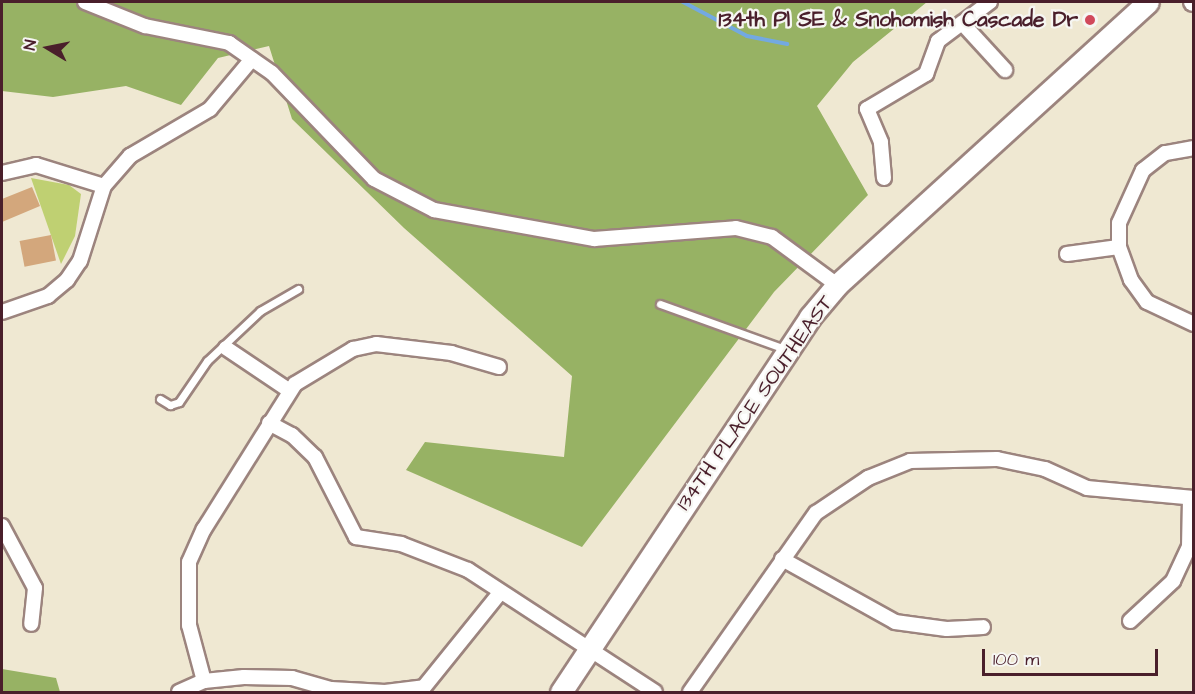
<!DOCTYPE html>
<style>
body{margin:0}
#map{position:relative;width:1195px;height:694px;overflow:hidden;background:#efe8d2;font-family:"Architects Daughter",sans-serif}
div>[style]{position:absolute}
.green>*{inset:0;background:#bfd072}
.forest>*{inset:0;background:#97b264}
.stream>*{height:4px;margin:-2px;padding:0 2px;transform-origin:2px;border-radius:2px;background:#73a9e1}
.building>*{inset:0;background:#d3a77c;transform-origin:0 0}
.roads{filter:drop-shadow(2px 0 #9c847e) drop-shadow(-2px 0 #9c847e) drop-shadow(0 2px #9c847e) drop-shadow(0 -2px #9c847e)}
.lane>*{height:7px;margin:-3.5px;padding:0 3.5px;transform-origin:3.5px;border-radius:3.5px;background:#fff}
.street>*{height:14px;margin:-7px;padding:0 7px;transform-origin:7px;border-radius:7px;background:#fff}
.secondary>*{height:18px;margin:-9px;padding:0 9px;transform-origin:9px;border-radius:9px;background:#fff}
.primary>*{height:21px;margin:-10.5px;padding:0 10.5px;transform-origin:10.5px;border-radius:10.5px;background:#fff}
.dots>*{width:16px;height:16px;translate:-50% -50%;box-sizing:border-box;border:3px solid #f6f6f2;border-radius:50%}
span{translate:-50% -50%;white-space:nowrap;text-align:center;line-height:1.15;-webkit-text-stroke:4.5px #f6f6f2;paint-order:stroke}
.poi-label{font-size:21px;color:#4a1f2b;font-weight:700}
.right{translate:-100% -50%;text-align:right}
.street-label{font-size:21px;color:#4a1f2b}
.frame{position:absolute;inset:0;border:3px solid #4a1f2b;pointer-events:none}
.north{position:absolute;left:18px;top:18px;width:60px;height:60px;-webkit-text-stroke:4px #f6f6f2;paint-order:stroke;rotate:280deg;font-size:16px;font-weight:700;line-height:24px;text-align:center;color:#4a1f2b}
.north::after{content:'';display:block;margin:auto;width:21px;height:27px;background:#4a1f2b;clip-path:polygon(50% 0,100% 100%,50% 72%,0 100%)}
.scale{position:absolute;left:982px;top:649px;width:176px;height:27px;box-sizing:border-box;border:3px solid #4a1f2b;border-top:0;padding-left:8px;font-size:18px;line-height:21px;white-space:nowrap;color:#4a1f2b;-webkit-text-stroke:4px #f6f6f2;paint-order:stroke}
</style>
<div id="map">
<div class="green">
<div style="clip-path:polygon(31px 178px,69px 185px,81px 194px,75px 236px,61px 264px)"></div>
</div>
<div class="forest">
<div style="clip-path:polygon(2px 2px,927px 2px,853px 62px,817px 106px,868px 195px,774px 292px,582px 547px,406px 470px,425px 442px,564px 457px,572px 376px,404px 228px,292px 119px,269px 46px,218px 58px,181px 105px,126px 86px,53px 97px,2px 91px)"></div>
<div style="clip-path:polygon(2px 669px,56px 678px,60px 692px,2px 692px)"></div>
</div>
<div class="stream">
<div style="left:683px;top:2px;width:72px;rotate:28deg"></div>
<div style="left:747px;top:36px;width:41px;rotate:11.3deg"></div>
</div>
<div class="building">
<div style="clip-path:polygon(32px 187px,40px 206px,2px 222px,2px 199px)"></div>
<div style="left:51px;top:235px;width:26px;height:32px;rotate:79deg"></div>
</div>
<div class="roads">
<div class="lane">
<div style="left:660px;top:304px;width:133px;rotate:19.8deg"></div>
<div style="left:160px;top:399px;width:12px;rotate:31deg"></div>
<div style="left:170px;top:405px;width:9px;rotate:-18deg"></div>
<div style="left:179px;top:402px;width:50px;rotate:-55.7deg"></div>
<div style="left:207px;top:361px;width:73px;rotate:-43.3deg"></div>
<div style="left:260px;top:311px;width:44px;rotate:-30.1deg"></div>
</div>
<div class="street">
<div style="left:85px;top:2px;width:65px;rotate:21.8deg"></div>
<div style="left:145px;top:26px;width:86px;rotate:11.4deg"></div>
<div style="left:229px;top:43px;width:52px;rotate:34.9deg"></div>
<div style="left:272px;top:73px;width:147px;rotate:46.1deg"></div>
<div style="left:374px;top:179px;width:68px;rotate:27.3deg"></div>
<div style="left:434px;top:210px;width:163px;rotate:10.3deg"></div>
<div style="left:594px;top:239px;width:142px;rotate:-4.4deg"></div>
<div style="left:736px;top:228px;width:37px;rotate:14deg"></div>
<div style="left:772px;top:237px;width:81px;rotate:36.4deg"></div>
<div style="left:962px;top:23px;width:64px;rotate:47.5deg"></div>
<div style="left:1194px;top:148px;width:29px;rotate:170deg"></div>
<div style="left:1165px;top:153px;width:28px;rotate:142deg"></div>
<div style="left:1143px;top:170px;width:58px;rotate:114.4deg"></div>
<div style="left:1119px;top:223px;width:24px;rotate:90deg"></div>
<div style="left:1119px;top:247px;width:35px;rotate:70deg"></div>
<div style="left:1131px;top:280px;width:27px;rotate:54deg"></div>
<div style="left:1147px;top:302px;width:52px;rotate:25.1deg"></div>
<div style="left:2px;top:173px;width:35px;rotate:-13deg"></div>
<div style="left:36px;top:165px;width:71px;rotate:17.2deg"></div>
<div style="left:884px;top:178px;width:36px;rotate:-95deg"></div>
<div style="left:881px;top:142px;width:36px;rotate:-113deg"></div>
<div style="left:867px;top:109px;width:69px;rotate:-30.7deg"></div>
<div style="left:926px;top:74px;width:35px;rotate:-70deg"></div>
<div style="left:938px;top:41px;width:65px;rotate:-36.9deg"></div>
<div style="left:1067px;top:254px;width:52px;rotate:-7.7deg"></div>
<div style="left:2px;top:312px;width:49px;rotate:-19.2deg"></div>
<div style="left:48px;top:296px;width:25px;rotate:-40deg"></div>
<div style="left:67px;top:280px;width:23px;rotate:-56deg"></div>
<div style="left:80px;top:261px;width:79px;rotate:-72.3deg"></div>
<div style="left:104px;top:186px;width:40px;rotate:-49deg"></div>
<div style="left:130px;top:156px;width:93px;rotate:-30.4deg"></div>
<div style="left:210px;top:109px;width:65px;rotate:-50deg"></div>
<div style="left:226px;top:348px;width:77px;rotate:33.9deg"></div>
<div style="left:269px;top:423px;width:26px;rotate:28deg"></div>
<div style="left:292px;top:435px;width:32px;rotate:44deg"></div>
<div style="left:315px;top:457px;width:90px;rotate:62.9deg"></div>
<div style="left:356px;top:537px;width:46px;rotate:8.8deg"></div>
<div style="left:401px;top:544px;width:72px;rotate:21.2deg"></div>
<div style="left:468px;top:570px;width:223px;rotate:33.1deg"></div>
<div style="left:2px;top:526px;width:70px;rotate:62deg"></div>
<div style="left:35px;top:588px;width:36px;rotate:96deg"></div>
<div style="left:782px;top:559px;width:129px;rotate:29.1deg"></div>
<div style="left:895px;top:622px;width:52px;rotate:7.7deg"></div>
<div style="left:947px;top:629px;width:36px;rotate:-3deg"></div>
<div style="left:1130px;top:621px;width:59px;rotate:-42.9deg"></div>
<div style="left:1173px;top:581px;width:38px;rotate:-65deg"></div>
<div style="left:1189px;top:547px;width:49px;rotate:-88.8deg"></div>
<div style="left:204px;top:681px;width:58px;rotate:-105deg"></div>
<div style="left:189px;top:625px;width:63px;rotate:-90deg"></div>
<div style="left:189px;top:562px;width:36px;rotate:-66deg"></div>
<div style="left:204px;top:529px;width:171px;rotate:-57.9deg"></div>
<div style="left:295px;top:384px;width:68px;rotate:-31.1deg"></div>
<div style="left:353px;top:349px;width:24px;rotate:-12deg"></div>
<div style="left:376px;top:344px;width:76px;rotate:6.8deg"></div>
<div style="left:451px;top:353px;width:50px;rotate:16.3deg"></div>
<div style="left:179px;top:692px;width:27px;rotate:-24deg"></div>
<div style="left:204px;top:681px;width:40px;rotate:-5.7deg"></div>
<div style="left:244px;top:677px;width:48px;rotate:1.2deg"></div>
<div style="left:292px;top:678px;width:41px;rotate:15.8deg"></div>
<div style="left:331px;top:689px;width:54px;rotate:3.2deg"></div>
<div style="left:385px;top:692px;width:39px;rotate:-7deg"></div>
<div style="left:424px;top:687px;width:119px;rotate:-51.1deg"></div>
<div style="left:690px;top:692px;width:219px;rotate:-54.9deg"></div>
<div style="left:816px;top:513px;width:63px;rotate:-33.9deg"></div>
<div style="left:868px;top:478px;width:45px;rotate:-22deg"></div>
<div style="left:910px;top:461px;width:87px;rotate:-1.3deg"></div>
<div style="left:997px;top:459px;width:49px;rotate:11.8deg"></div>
<div style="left:1045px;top:469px;width:46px;rotate:24.3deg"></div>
<div style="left:1087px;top:488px;width:107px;rotate:5.3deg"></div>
</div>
<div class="secondary">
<div style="left:1193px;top:2px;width:1px"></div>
</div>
<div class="primary">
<div style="left:561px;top:692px;width:450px;rotate:-56.4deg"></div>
<div style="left:810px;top:317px;width:42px;rotate:-49.8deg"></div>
<div style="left:837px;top:285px;width:420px;rotate:-42.3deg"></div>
</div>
</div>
<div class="dots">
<div style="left:1090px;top:20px;background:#d1495b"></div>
</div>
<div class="poi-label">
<span class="right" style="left:1078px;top:20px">134th Pl SE &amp; Snohomish Cascade Dr</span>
</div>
<div class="street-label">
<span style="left:755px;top:403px;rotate:-55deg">134TH PLACE SOUTHEAST</span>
</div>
<div class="frame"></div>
<div class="north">N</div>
<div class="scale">100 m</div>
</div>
